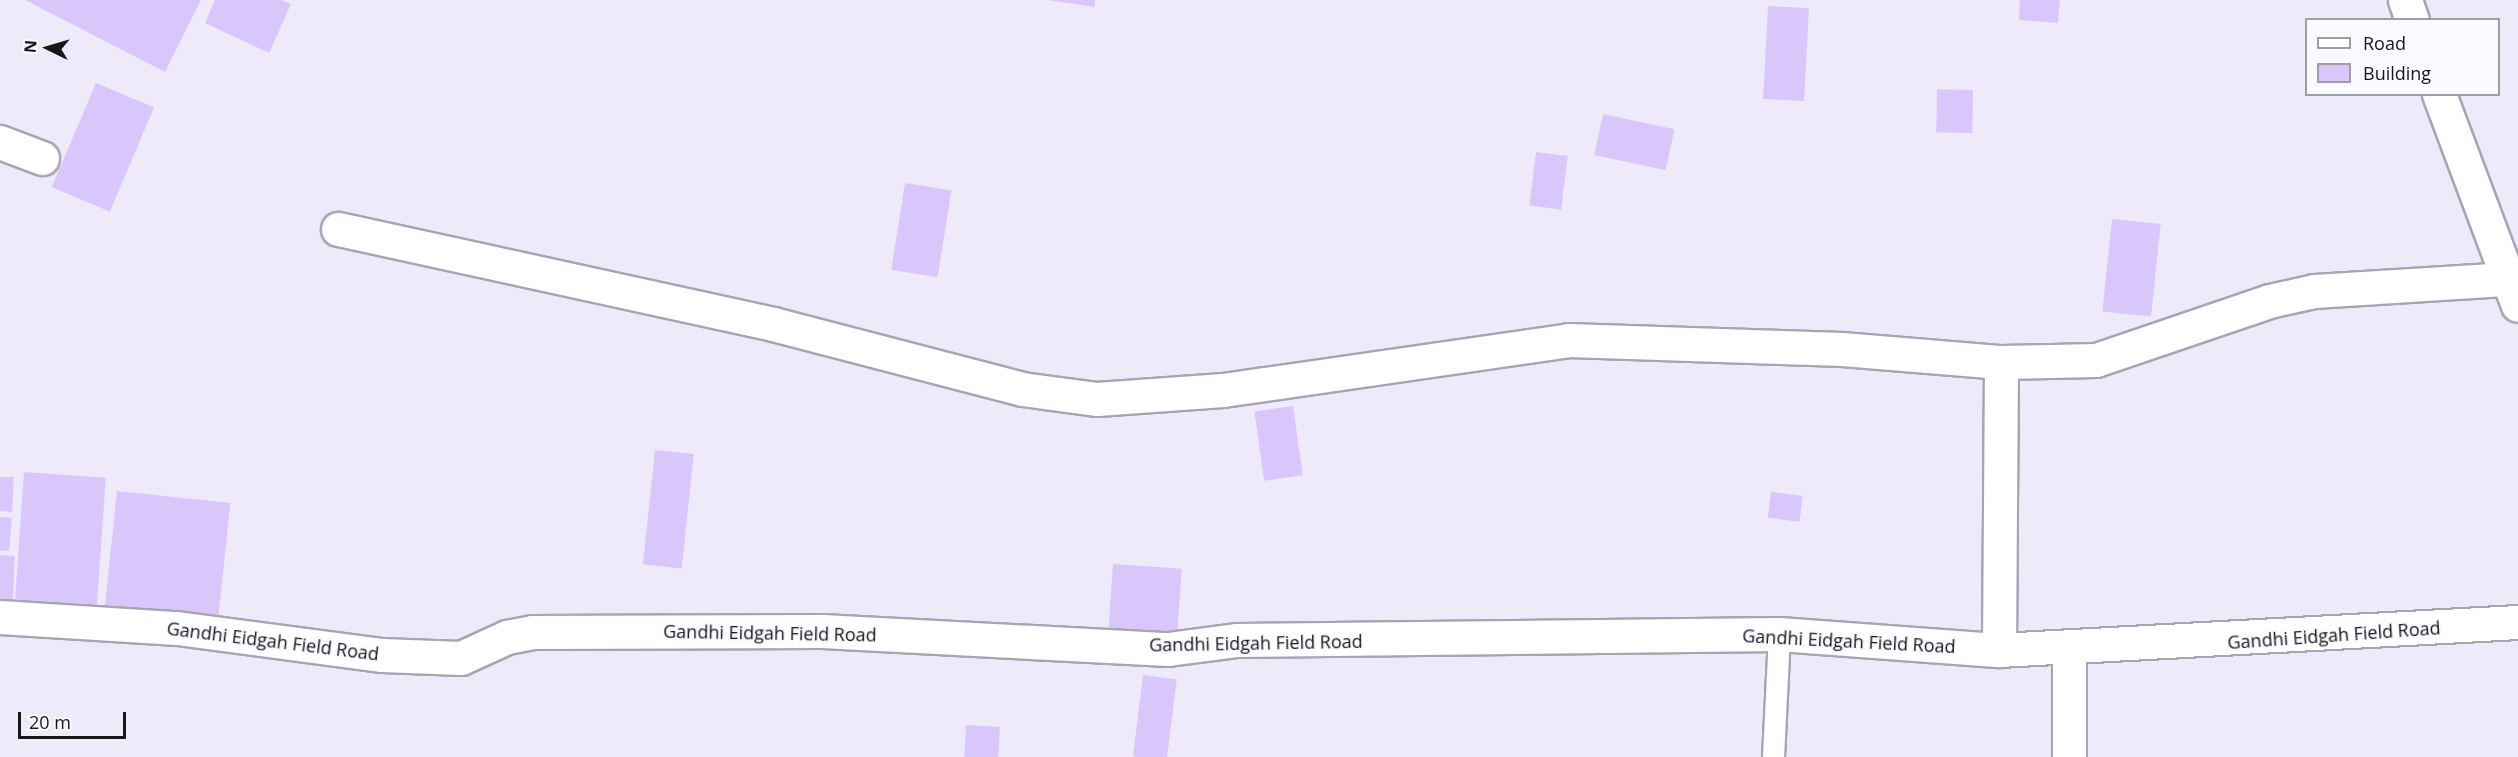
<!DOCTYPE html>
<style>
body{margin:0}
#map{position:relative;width:2518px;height:757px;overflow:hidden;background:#efeafa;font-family:"Open Sans",sans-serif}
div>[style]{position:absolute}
.building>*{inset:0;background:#d9c7fb;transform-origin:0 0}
.roads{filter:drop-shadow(2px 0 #a9a4b4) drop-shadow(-2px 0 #a9a4b4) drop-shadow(0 2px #a9a4b4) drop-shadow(0 -2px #a9a4b4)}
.lane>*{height:21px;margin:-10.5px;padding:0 10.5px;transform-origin:10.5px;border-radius:10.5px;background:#fff}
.street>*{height:33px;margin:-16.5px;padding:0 16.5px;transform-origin:16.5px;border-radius:16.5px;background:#fff}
.secondary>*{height:33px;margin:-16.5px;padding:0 16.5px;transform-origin:16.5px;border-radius:16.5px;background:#fff}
span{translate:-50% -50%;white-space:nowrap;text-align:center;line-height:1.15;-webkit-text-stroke:4.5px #faf9fd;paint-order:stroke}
.street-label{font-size:18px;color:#18161b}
.legend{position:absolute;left:2305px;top:18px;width:195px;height:78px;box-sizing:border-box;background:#faf9fd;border:2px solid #a09ea3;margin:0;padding:8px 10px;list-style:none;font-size:18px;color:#18161b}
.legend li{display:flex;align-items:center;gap:12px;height:30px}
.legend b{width:30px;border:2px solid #a09ea3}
.north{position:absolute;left:18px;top:18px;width:60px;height:60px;-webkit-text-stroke:4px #faf9fd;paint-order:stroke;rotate:275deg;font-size:16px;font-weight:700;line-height:24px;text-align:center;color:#18161b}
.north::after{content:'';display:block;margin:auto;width:21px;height:27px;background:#18161b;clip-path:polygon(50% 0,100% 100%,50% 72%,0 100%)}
.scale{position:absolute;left:18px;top:712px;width:108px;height:27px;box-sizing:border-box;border:3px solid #18161b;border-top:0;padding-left:8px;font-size:18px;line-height:21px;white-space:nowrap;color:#18161b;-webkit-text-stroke:4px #faf9fd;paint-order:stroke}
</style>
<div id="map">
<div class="building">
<div style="clip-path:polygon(25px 0,201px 0,165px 72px)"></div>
<div style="clip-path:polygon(215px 0,281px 0,291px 4px,269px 53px,205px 23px)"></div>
<div style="clip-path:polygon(1047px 0,1095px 0,1095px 7px)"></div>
<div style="clip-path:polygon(2020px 0,2060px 0,2058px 23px,2019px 20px)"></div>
<div style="left:1768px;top:6px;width:41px;height:93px;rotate:3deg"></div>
<div style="left:96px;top:83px;width:63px;height:113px;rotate:23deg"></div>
<div style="left:1973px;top:90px;width:43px;height:36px;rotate:91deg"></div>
<div style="left:1603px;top:114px;width:73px;height:42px;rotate:12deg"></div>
<div style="left:1536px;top:152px;width:32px;height:54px;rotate:7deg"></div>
<div style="left:905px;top:183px;width:47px;height:88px;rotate:9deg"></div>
<div style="left:2112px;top:219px;width:49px;height:93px;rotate:6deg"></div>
<div style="left:1293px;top:406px;width:70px;height:39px;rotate:82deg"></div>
<div style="left:655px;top:450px;width:39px;height:115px;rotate:6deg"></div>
<div style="left:24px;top:472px;width:82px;height:141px;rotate:4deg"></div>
<div style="clip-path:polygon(0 477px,14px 477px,12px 512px,0 511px)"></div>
<div style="left:117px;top:491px;width:114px;height:125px;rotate:6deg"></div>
<div style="left:1771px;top:492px;width:32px;height:26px;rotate:7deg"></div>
<div style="left:0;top:517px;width:12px;height:33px;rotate:5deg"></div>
<div style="clip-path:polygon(0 555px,15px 556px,12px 616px,0 615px)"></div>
<div style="left:1113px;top:564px;width:69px;height:71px;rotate:4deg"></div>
<div style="left:1143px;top:675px;width:34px;height:82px;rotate:7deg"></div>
<div style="left:966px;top:725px;width:34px;height:32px;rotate:3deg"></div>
</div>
<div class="roads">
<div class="lane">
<div style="left:1773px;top:757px;width:123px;rotate:-87.2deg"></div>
</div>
<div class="street">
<div style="left:0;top:142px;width:45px;rotate:20.9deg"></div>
<div style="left:338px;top:229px;width:445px;rotate:12.3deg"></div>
<div style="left:773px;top:324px;width:257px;rotate:14.6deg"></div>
<div style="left:1022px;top:389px;width:76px;rotate:7.6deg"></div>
<div style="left:1097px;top:399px;width:126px;rotate:-4.1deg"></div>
<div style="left:1223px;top:390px;width:349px;rotate:-8.2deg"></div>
<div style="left:1568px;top:340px;width:274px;rotate:1.9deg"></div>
<div style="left:1842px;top:349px;width:160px;rotate:4.7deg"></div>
<div style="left:2001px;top:362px;width:95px;rotate:-1.2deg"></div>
<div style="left:2096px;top:360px;width:183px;rotate:-18.8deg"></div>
<div style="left:2269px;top:301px;width:47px;rotate:-12.3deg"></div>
<div style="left:2315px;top:291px;width:193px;rotate:-3.6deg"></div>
<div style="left:0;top:617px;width:177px;rotate:3.6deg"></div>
<div style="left:177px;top:628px;width:207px;rotate:7.5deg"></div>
<div style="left:382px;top:655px;width:79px;rotate:2.2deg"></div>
<div style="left:461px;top:658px;width:51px;rotate:-24.5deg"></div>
<div style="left:507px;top:637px;width:25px;rotate:-11deg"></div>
<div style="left:532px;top:632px;width:290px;rotate:-0.2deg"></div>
<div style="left:822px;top:631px;width:346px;rotate:3deg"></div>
<div style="left:1168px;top:649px;width:70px;rotate:-7.4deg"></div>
<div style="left:1237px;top:640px;width:542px;rotate:-0.63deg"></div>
<div style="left:1779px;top:634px;width:221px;rotate:4.2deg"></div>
<div style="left:1999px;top:650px;width:520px;rotate:-3.09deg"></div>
<div style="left:1999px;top:650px;width:288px;rotate:-89.6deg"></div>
<div style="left:2069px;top:757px;width:108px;rotate:-90deg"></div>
</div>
<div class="secondary">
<div style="left:2405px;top:0;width:21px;rotate:71deg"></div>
<div style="left:2439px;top:94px;width:225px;rotate:69.5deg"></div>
</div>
</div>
<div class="street-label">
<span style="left:770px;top:633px;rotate:1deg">Gandhi Eidgah Field Road</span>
<span style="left:2334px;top:635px;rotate:-4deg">Gandhi Eidgah Field Road</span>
<span style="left:273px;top:641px;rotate:7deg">Gandhi Eidgah Field Road</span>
<span style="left:1849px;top:641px;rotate:3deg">Gandhi Eidgah Field Road</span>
<span style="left:1256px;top:643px;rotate:-1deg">Gandhi Eidgah Field Road</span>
</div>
<ul class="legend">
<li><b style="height:8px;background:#fff"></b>Road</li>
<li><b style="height:16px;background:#d9c7fb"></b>Building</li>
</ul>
<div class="north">N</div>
<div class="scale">20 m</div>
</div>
